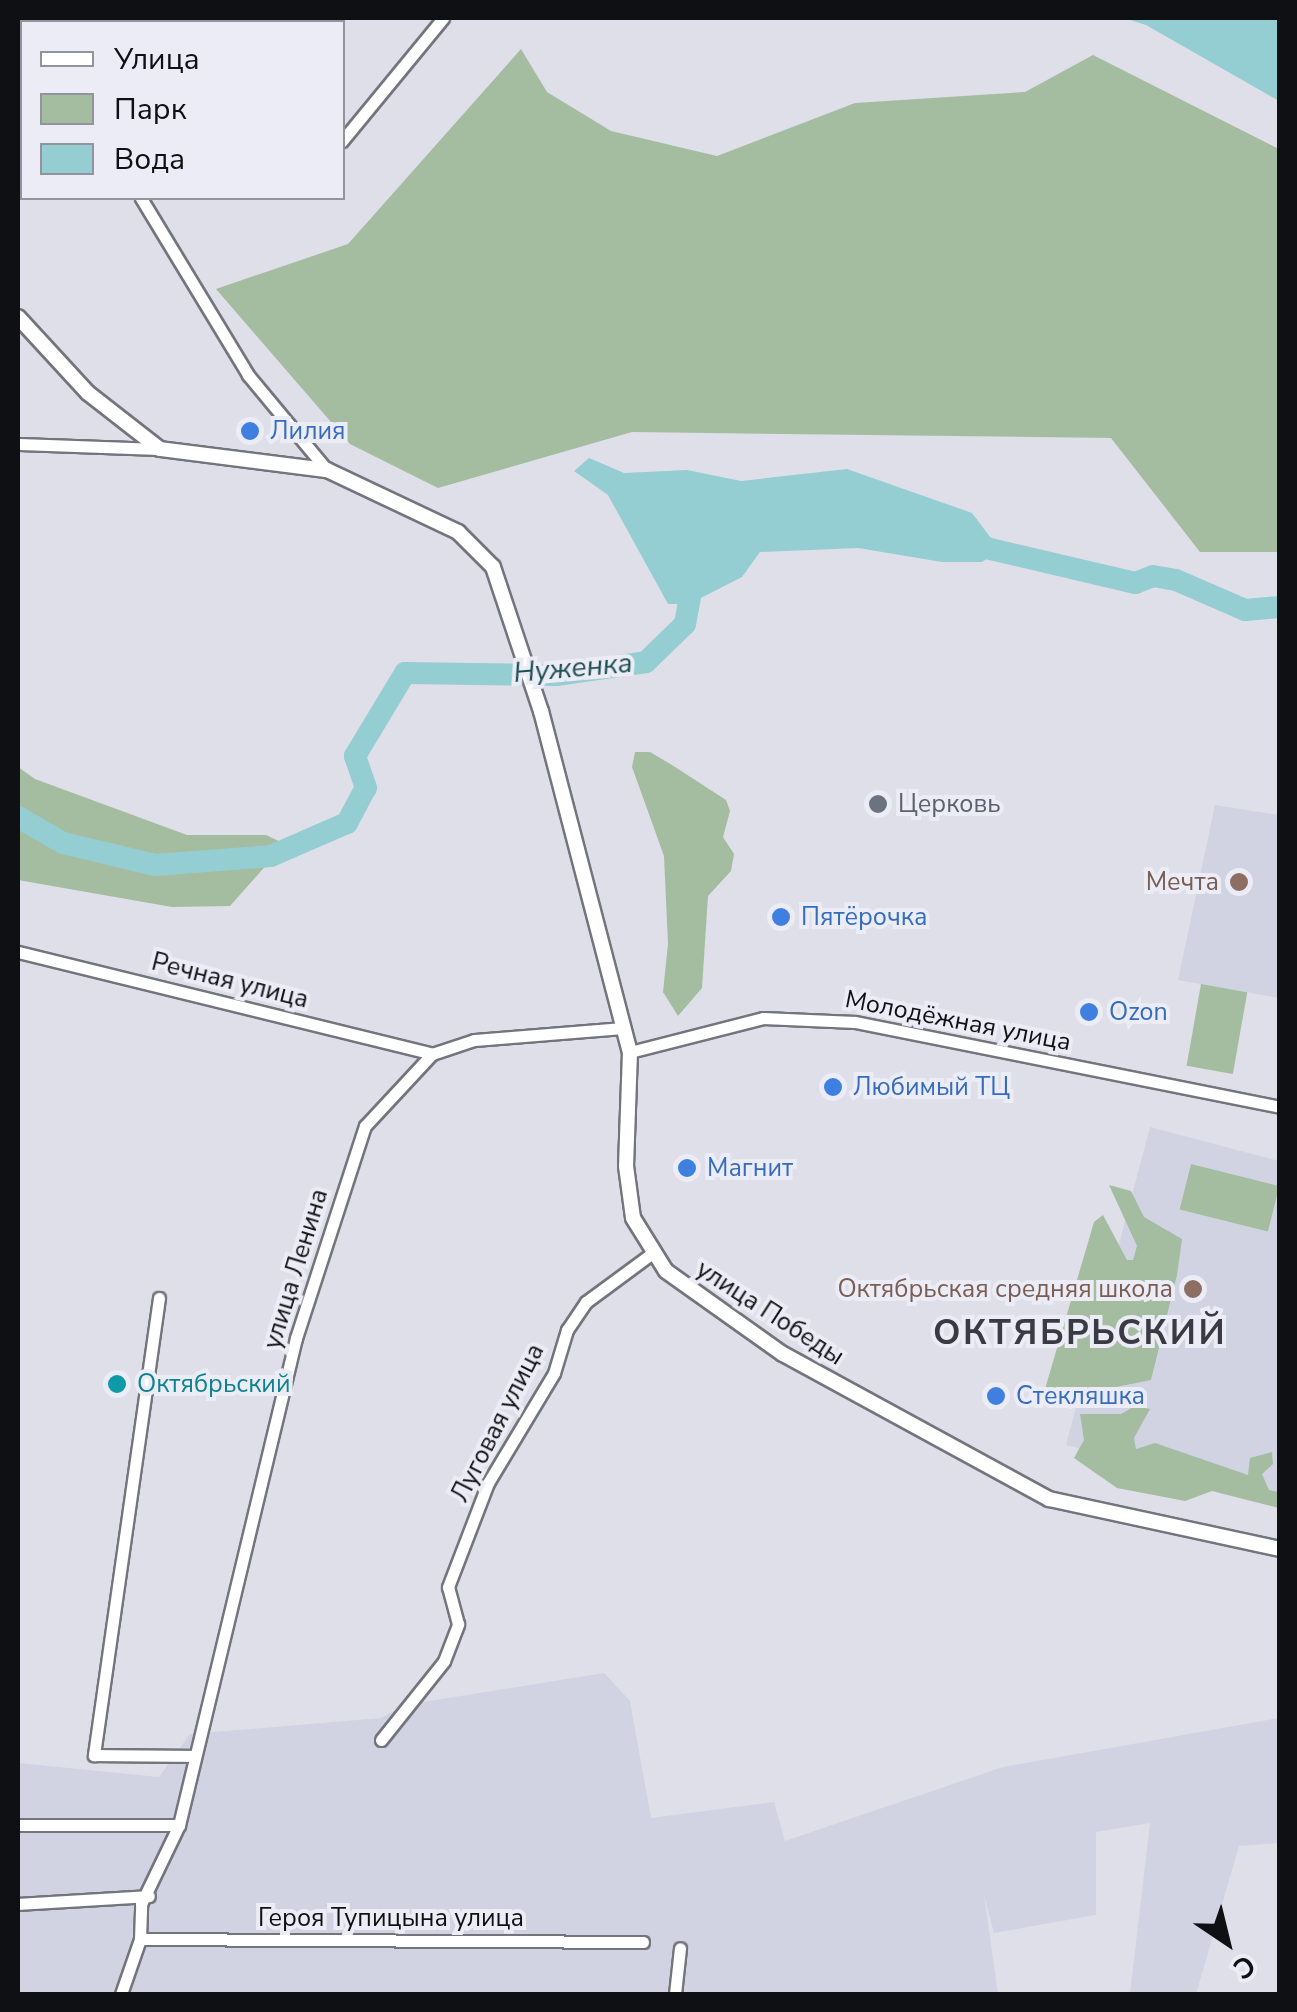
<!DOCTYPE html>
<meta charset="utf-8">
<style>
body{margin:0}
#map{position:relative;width:1297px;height:2012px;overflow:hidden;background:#dedfe8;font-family:"Nunito Sans",sans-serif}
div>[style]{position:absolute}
.built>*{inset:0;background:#d1d3e3}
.green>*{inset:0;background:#a4bda0;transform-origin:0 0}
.water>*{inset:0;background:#94ced2}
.river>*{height:22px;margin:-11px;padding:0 11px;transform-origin:11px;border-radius:11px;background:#94ced2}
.roads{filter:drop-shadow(2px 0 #74757c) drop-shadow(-2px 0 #74757c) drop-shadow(0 2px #74757c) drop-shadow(0 -2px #74757c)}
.minor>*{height:11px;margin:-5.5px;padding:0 5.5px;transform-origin:5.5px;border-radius:5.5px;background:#fff}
.tertiary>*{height:14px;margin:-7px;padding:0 7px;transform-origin:7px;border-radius:7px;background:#fff}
.dots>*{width:28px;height:28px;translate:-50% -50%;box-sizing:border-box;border:5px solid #ebecf5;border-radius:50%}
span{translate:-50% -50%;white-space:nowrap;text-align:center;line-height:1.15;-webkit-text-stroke:8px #ebecf5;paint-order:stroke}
.shop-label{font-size:25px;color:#366cbe}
.left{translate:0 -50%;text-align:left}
.worship-label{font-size:25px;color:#5b616d}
.education-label{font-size:25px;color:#785e54}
.right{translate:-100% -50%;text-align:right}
.street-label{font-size:25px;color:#0f1013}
.culture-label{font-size:25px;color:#0d838f}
.water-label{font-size:28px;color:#1c4e52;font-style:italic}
.district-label{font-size:35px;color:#3a3b42;font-weight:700;letter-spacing:2.5px}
.frame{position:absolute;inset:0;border:20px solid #0f1013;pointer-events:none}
.legend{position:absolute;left:20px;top:20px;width:325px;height:180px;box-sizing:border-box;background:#ebecf5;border:2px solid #93949b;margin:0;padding:12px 18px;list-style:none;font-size:30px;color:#0f1013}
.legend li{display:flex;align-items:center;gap:20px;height:50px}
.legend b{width:50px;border:2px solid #93949b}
.north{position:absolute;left:1177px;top:1892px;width:100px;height:100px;-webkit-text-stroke:8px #ebecf5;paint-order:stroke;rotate:145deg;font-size:28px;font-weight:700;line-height:40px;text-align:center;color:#0f1013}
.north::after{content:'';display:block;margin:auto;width:35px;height:45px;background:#0f1013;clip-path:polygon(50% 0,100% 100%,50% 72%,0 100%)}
</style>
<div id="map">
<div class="built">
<div style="clip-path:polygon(1215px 805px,1279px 815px,1279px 998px,1178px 980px)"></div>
<div style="clip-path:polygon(1150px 1127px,1279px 1161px,1279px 1501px,1066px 1445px)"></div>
<div style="clip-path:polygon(604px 1673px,630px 1701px,651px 1818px,774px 1802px,785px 1841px,1003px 1767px,1279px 1718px,1279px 1843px,1239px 1846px,1196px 1994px,1130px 1994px,1150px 1823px,1096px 1832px,1096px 1915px,994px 1933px,984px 1895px,998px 1994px,18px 1994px,18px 1763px,159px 1777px,190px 1734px,381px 1718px,405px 1705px)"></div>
</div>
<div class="green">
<div style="clip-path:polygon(521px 49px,547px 92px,611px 131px,717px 156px,855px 103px,1025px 92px,1093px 55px,1279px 149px,1279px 552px,1200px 552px,1111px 438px,632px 432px,438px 488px,350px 444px,216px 289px,348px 244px)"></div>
<div style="clip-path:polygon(635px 752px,650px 752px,672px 765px,726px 800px,730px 811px,723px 837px,734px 854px,731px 871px,708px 896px,702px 988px,678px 1016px,663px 992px,668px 944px,664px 856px,632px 767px)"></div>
<div style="clip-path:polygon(18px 767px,35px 779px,187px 835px,266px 835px,285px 844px,230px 906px,172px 907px,18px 880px)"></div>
<div style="left:1201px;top:984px;width:47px;height:83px;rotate:10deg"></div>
<div style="left:1191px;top:1164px;width:91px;height:47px;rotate:14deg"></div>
<div style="clip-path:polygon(1109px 1185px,1131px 1191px,1144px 1217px,1182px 1239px,1177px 1275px,1151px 1380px,1071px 1396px,1045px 1389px,1094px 1222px,1103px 1215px,1127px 1260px,1133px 1260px,1137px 1246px)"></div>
<div style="clip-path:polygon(1135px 1406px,1150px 1409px,1134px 1438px,1136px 1449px,1155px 1443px,1248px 1475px,1250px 1458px,1272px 1452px,1273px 1464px,1262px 1474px,1269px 1490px,1279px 1492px,1279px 1508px,1212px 1491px,1185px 1501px,1117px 1488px,1074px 1458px,1084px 1440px,1080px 1414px,1121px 1414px)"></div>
</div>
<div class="water">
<div style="clip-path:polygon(1124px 18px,1279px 18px,1279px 101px,1146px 25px)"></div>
<div style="clip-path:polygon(589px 458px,624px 473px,687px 470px,741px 481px,847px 469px,972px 513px,1000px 550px,982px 562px,942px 562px,858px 548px,760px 552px,742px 577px,689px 604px,668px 604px,608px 495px,574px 471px)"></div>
</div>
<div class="river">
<div style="left:969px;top:544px;width:171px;rotate:13.2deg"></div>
<div style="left:1135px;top:583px;width:19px;rotate:-21deg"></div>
<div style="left:1153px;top:576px;width:23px;rotate:10deg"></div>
<div style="left:1176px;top:580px;width:75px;rotate:23.5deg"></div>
<div style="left:1245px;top:610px;width:35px;rotate:-5deg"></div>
<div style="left:18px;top:817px;width:52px;rotate:30deg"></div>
<div style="left:63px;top:843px;width:95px;rotate:13.4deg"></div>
<div style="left:155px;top:865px;width:116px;rotate:-4.4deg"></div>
<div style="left:271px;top:856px;width:83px;rotate:-23.5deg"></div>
<div style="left:347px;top:823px;width:40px;rotate:-62deg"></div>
<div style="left:366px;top:788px;width:34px;rotate:-109deg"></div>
<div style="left:355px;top:756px;width:97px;rotate:-58.9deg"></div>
<div style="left:405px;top:673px;width:151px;rotate:0.8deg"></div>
<div style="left:556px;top:675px;width:91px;rotate:-8.2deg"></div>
<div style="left:646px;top:662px;width:54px;rotate:-44.3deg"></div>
<div style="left:685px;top:624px;width:49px;rotate:-79.4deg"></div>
</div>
<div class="roads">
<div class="minor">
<div style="left:216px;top:22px;width:5px;rotate:-53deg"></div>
<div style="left:342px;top:141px;width:159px;rotate:-50.6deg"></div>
<div style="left:18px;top:168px;width:6px;rotate:-45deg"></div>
<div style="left:141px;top:198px;width:207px;rotate:58.8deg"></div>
<div style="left:248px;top:375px;width:124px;rotate:50.3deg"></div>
<div style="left:18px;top:444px;width:142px;rotate:2deg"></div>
<div style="left:18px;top:952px;width:426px;rotate:13.8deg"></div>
<div style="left:630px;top:1052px;width:137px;rotate:-14.3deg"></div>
<div style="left:763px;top:1018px;width:92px;rotate:2.5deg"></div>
<div style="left:855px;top:1022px;width:433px;rotate:11.3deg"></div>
<div style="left:159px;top:1298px;width:462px;rotate:98.1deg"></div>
<div style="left:94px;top:1755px;width:101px;rotate:0.6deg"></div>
<div style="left:381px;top:1740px;width:101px;rotate:-51.4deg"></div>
<div style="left:444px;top:1661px;width:40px;rotate:-69deg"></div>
<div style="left:458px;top:1624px;width:38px;rotate:-105deg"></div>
<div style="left:448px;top:1587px;width:111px;rotate:-69deg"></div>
<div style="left:488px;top:1483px;width:128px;rotate:-59deg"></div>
<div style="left:554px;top:1373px;width:45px;rotate:-73.2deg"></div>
<div style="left:567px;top:1330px;width:34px;rotate:-56deg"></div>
<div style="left:586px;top:1302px;width:81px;rotate:-36.4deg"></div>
<div style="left:18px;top:1825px;width:161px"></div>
<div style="left:18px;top:1904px;width:131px;rotate:-3.5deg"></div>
<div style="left:140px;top:1939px;width:503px;rotate:0.34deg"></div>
<div style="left:121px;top:1994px;width:58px;rotate:-70.9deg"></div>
<div style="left:140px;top:1939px;width:35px;rotate:-88deg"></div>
<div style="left:141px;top:1904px;width:88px;rotate:-64.3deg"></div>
<div style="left:179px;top:1825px;width:501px;rotate:-76.49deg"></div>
<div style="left:296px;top:1338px;width:223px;rotate:-72deg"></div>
<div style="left:365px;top:1126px;width:98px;rotate:-47.1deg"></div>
<div style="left:432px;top:1054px;width:44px;rotate:-18.4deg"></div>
<div style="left:474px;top:1040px;width:150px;rotate:-4.6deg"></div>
<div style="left:675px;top:1994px;width:46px;rotate:-83.8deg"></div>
</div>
<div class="tertiary">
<div style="left:18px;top:317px;width:103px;rotate:47.4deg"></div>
<div style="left:88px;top:393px;width:91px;rotate:37.9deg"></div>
<div style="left:160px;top:449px;width:168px;rotate:7.2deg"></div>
<div style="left:327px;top:470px;width:145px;rotate:25.3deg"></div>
<div style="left:458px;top:532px;width:49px;rotate:45deg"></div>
<div style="left:493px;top:567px;width:152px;rotate:71.6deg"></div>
<div style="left:541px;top:711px;width:352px;rotate:75.4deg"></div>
<div style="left:630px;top:1052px;width:114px;rotate:92deg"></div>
<div style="left:626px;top:1166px;width:52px;rotate:82.3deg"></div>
<div style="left:633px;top:1218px;width:62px;rotate:58.1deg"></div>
<div style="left:666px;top:1271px;width:143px;rotate:35.4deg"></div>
<div style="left:783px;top:1354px;width:303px;rotate:28.6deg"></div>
<div style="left:1049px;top:1499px;width:236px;rotate:12.2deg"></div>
</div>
</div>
<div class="dots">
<div style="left:250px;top:431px;background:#3f7fe0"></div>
<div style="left:878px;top:804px;background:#6b7280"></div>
<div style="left:1239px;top:882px;background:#8d6e63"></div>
<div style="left:781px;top:917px;background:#3f7fe0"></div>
<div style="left:1089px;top:1012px;background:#3f7fe0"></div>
<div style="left:833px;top:1087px;background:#3f7fe0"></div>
<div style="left:687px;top:1168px;background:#3f7fe0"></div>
<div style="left:1193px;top:1289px;background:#8d6e63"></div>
<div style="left:117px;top:1384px;background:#0f9aa8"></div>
<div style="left:996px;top:1396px;background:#3f7fe0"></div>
</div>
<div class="shop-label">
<span class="left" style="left:270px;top:431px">Лилия</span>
<span class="left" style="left:801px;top:917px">Пятёрочка</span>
<span class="left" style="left:1109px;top:1012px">Ozon</span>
<span class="left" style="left:853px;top:1087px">Любимый ТЦ</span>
<span class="left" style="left:707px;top:1168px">Магнит</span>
<span class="left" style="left:1016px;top:1396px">Стекляшка</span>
</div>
<div class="worship-label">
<span class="left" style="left:898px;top:804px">Церковь</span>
</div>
<div class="education-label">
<span class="right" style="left:1219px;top:882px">Мечта</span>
<span class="right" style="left:1173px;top:1289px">Октябрьская средняя школа</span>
</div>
<div class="street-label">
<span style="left:230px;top:981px;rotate:14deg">Речная улица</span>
<span style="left:958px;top:1021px;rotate:11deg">Молодёжная улица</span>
<span style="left:296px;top:1269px;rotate:-73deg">улица Ленина</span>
<span style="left:770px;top:1313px;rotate:33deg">улица Победы</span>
<span style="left:498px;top:1423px;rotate:-63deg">Луговая улица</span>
<span style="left:391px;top:1918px">Героя Тупицына улица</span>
</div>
<div class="culture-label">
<span class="left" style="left:137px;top:1384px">Октябрьский</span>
</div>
<div class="water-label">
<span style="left:573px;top:668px;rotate:-5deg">Нуженка</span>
</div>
<div class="district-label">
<span style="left:1080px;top:1333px">ОКТЯБРЬСКИЙ</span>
</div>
<div class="frame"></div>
<ul class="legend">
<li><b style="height:12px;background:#fff"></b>Улица</li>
<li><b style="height:28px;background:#a4bda0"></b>Парк</li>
<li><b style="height:28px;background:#94ced2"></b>Вода</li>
</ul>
<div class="north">С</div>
</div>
